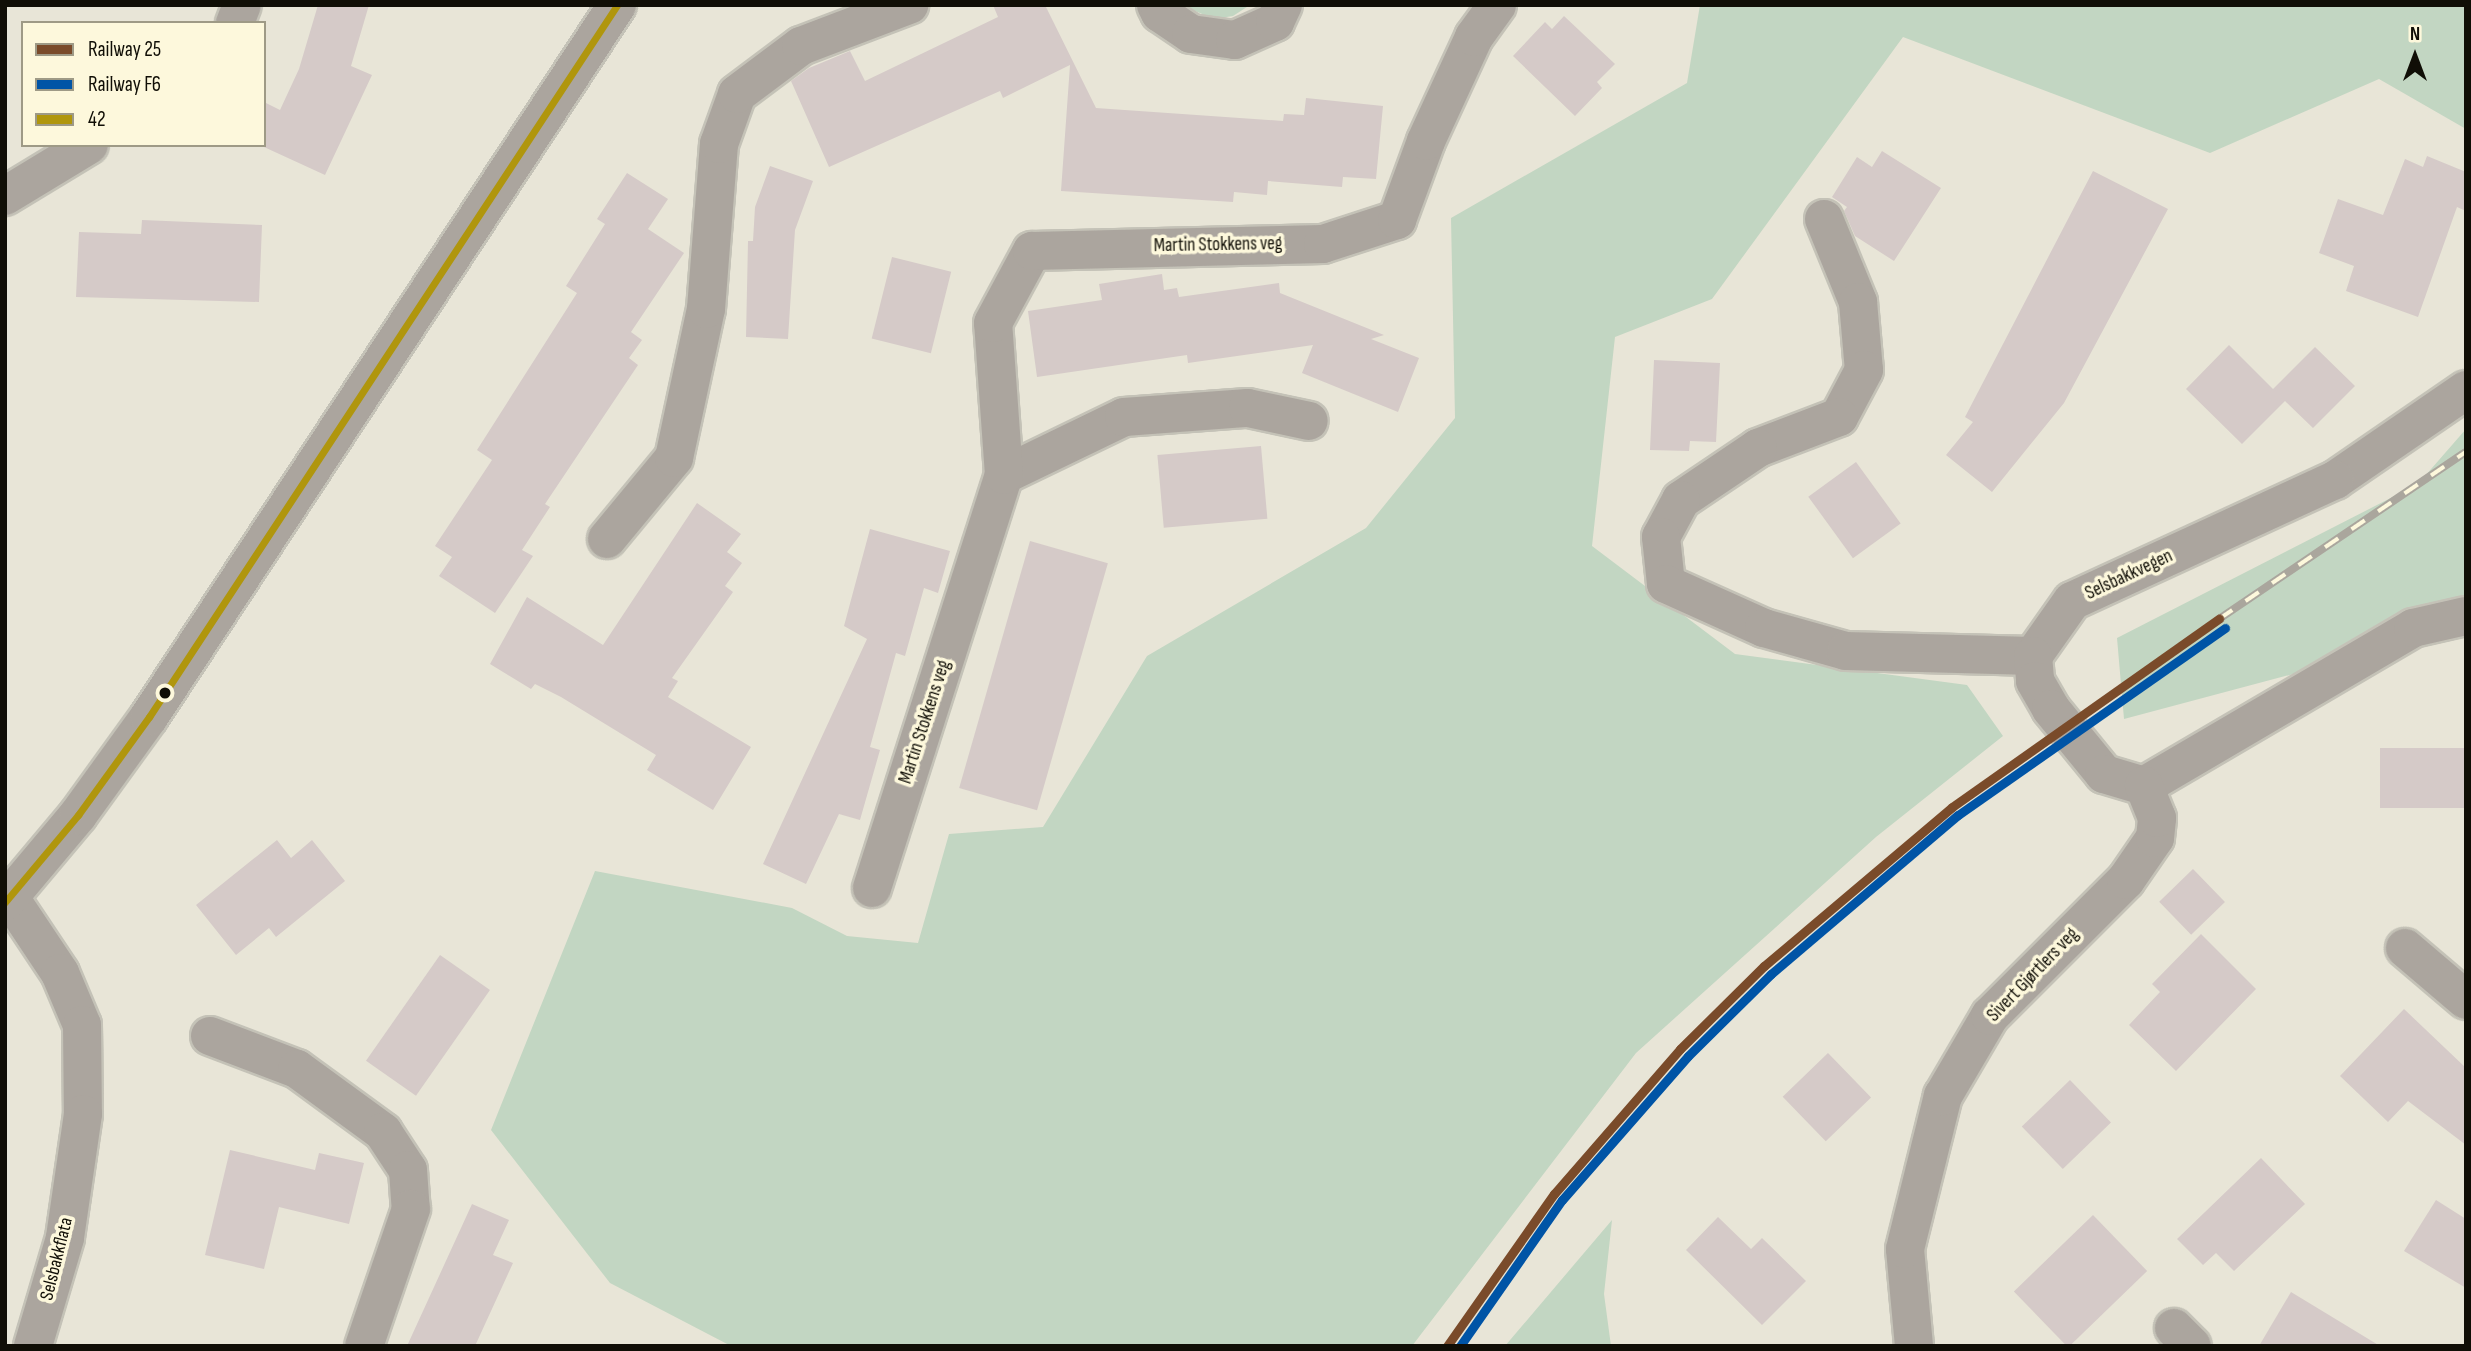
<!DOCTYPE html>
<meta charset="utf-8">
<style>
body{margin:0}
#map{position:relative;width:2471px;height:1351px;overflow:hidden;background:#e8e5d7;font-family:"Sofia Sans Condensed",sans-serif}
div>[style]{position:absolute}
.green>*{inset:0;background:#c2d6c2}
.building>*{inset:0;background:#d5cac8;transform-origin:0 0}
.roads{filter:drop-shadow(2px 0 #c4c2b7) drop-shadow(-2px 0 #c4c2b7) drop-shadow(0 2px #c4c2b7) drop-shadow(0 -2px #c4c2b7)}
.minor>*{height:38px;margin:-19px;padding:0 19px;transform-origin:19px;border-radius:19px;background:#aba59e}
.rail>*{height:8px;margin-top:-4px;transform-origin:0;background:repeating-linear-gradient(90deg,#fdf8dc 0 16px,#aaa69d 0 32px);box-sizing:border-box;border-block:2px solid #aaa69d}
.bus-1>*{height:7px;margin:-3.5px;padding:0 3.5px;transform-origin:3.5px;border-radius:3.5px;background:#b0960d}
.rail-1>*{height:9px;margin:-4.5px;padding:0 4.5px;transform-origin:4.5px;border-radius:4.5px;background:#7a4b2a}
.rail-2>*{height:9px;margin:-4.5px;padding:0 4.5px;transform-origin:4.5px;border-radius:4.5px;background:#0054a6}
.dots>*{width:19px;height:19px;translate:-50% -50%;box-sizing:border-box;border:4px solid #fdf8dc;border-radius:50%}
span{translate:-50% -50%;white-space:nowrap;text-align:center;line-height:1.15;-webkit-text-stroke:7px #fdf8dc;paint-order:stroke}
.street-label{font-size:19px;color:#100e06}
.frame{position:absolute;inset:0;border:7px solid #100e06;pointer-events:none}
.legend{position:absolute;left:21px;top:21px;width:245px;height:126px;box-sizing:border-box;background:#fdf8dc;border:2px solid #9e9a86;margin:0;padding:9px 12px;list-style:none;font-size:21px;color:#100e06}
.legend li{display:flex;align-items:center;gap:14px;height:35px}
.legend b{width:35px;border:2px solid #9e9a86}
.north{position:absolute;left:2380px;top:21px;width:70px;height:70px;-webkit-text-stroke:5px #fdf8dc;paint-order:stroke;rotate:0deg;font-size:19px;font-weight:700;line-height:28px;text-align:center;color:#100e06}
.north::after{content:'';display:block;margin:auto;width:24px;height:32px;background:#100e06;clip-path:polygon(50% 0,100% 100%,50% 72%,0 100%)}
</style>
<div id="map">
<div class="green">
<div style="clip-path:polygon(1181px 5px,1250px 5px,1233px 16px,1214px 19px)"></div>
<div style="clip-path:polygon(1700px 5px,2466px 5px,2466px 129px,2379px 79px,2210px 153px,1903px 37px,1712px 299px,1615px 337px,1592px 546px,1735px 654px,1967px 685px,2003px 736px,1876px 837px,1636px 1053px,1412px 1346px,731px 1346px,610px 1283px,491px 1130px,595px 871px,792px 908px,847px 936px,918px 943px,949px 834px,1043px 827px,1147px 656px,1366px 528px,1455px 418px,1451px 218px,1687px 83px)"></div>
<div style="clip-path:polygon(2466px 429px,2466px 628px,2124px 719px,2117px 638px,2418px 484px)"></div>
<div style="clip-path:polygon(1612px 1220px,1604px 1294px,1611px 1346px,1505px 1346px)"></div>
</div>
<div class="building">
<div style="clip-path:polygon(318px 5px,369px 5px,351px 66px,372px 75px,325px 175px,264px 147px,264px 102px,280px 110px,299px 69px)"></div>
<div style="clip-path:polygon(993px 5px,1045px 5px,1096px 108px,1283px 121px,1284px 114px,1304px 115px,1306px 98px,1383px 106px,1376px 179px,1343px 177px,1342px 187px,1268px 181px,1267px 195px,1234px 192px,1233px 202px,1061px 191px,1070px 65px,1003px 98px,1000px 91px,829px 167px,791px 81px,809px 68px,850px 51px,865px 81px,998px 17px)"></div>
<div style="clip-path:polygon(1564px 16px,1615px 64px,1597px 82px,1602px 88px,1575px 116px,1513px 56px,1545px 22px,1552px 29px)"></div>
<div style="clip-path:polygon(1882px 151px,1941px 188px,1894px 261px,1855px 236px,1844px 211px,1847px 207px,1832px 197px,1857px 157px,1872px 167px)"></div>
<div style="clip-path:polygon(2427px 156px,2466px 172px,2466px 211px,2457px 207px,2418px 317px,2346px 291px,2354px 266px,2319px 253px,2338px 199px,2383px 215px,2405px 159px,2423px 167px)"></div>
<div style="clip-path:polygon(770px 166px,813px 181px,795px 230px,788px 339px,746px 337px,748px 241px,753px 241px,755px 207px)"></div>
<div style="clip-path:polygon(2093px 171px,2168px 209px,2064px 403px,1992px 492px,1946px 455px,1973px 422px,1965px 417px)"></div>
<div style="clip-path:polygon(627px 173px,668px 199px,648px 229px,684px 253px,631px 332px,642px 340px,629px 358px,638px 365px,545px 504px,550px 507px,522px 550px,533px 556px,495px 613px,439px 576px,452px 557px,435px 546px,492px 460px,477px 450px,577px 293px,566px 286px,605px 224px,597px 219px)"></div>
<div style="clip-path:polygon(142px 220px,262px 225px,259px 302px,76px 297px,79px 232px,141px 234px)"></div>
<div style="left:892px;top:257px;width:61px;height:84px;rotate:14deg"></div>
<div style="clip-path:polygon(1162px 274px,1164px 290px,1177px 288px,1179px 297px,1279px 283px,1280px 293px,1384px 335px,1371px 339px,1419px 358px,1398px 412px,1302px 373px,1313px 345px,1188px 363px,1187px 355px,1037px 377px,1028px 311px,1102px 300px,1099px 284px)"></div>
<div style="clip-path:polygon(2229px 345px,2273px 389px,2315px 347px,2355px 386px,2313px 428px,2285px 401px,2242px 444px,2186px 389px)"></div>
<div style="clip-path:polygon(1654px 360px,1720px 363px,1716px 442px,1690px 441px,1689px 451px,1650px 450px)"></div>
<div style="left:1261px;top:446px;width:73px;height:104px;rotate:85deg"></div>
<div style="left:1856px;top:462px;width:76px;height:59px;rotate:54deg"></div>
<div style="clip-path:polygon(697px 503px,741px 534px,727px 552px,742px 563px,725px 586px,733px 592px,672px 678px,678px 681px,668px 697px,751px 747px,713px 810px,647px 770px,656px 755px,561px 697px,535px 684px,531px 689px,490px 664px,527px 597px,603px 645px)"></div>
<div style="clip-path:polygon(870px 529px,950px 551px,938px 593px,924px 588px,905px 656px,896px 653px,870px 747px,880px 750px,860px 820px,839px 814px,806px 884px,763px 864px,867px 639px,844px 626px)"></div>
<div style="left:1030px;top:541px;width:81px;height:257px;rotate:16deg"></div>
<div style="left:2466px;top:748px;width:60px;height:86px;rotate:90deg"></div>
<div style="clip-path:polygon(277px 840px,291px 858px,312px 840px,345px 881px,276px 937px,269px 928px,236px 955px,196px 905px)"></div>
<div style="left:2193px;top:869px;width:46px;height:47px;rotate:46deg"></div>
<div style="clip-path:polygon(2201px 934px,2256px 989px,2176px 1071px,2129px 1025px,2160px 992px,2152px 984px)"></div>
<div style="left:440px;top:955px;width:61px;height:129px;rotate:35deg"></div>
<div style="clip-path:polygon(2404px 1009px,2466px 1068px,2466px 1145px,2408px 1101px,2388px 1122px,2340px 1076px)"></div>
<div style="left:1828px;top:1053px;width:62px;height:63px;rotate:46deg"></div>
<div style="left:2070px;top:1080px;width:59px;height:67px;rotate:46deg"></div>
<div style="clip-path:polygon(230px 1150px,315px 1170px,319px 1153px,364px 1163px,349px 1224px,279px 1207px,264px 1269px,205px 1255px)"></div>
<div style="clip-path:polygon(2261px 1158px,2305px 1204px,2234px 1271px,2216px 1253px,2203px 1265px,2177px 1239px)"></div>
<div style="clip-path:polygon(2436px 1200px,2466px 1219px,2466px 1288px,2404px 1251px)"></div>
<div style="clip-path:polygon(472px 1204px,509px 1220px,493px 1255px,513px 1263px,475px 1346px,407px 1346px)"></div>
<div style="left:2093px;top:1215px;width:78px;height:110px;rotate:46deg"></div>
<div style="clip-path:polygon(1718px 1217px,1751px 1249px,1762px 1238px,1806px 1281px,1762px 1325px,1686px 1250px)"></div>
<div style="clip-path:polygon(2291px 1292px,2380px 1346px,2259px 1346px)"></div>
</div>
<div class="roads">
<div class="minor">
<div style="left:1156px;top:5px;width:9px;rotate:63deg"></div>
<div style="left:1160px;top:13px;width:37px;rotate:34deg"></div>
<div style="left:1191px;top:34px;width:44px;rotate:7.8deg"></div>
<div style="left:1235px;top:40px;width:44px;rotate:-24.2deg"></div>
<div style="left:1275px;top:22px;width:19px;rotate:-65deg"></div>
<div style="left:235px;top:23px;width:19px;rotate:-69deg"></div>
<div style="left:5px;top:196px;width:98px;rotate:-31.3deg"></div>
<div style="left:1824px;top:219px;width:90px;rotate:67.7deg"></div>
<div style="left:1858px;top:302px;width:68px;rotate:85deg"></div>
<div style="left:1864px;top:370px;width:53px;rotate:118deg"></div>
<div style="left:1839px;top:417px;width:87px;rotate:159.1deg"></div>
<div style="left:1758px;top:448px;width:93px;rotate:146deg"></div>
<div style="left:1681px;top:500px;width:42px;rotate:118.4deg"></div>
<div style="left:1661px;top:537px;width:47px;rotate:83.9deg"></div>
<div style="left:1666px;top:584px;width:107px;rotate:24.2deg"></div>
<div style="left:1764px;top:628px;width:85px;rotate:15.7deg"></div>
<div style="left:1846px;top:651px;width:187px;rotate:1.5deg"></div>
<div style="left:2466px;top:390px;width:159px;rotate:145.5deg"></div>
<div style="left:2335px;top:480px;width:289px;rotate:155.3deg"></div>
<div style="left:2072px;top:601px;width:67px;rotate:125.3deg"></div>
<div style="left:2033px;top:656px;width:25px;rotate:85deg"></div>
<div style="left:2035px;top:681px;width:32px;rotate:60deg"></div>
<div style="left:2051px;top:709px;width:84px;rotate:50.8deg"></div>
<div style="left:2104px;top:774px;width:42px;rotate:16.7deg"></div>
<div style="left:2144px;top:786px;width:312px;rotate:-30.4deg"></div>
<div style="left:2413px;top:628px;width:54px;rotate:-12.8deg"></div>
<div style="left:1004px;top:475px;width:133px;rotate:-25.8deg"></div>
<div style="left:1124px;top:417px;width:124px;rotate:-4.2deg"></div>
<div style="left:1248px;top:408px;width:62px;rotate:12deg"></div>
<div style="left:607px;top:539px;width:105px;rotate:-50.4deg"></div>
<div style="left:674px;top:458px;width:152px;rotate:-77.9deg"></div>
<div style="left:706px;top:309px;width:166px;rotate:-85.5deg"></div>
<div style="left:719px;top:144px;width:53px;rotate:-70.2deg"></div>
<div style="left:737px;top:94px;width:80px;rotate:-36.9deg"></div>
<div style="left:801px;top:46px;width:116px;rotate:-20.8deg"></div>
<div style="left:872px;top:888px;width:434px;rotate:-72.3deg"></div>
<div style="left:1004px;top:475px;width:152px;rotate:-94.1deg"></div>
<div style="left:993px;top:323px;width:82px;rotate:-61.6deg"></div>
<div style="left:1032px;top:251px;width:291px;rotate:-1.4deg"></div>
<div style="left:1323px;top:244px;width:78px;rotate:-18deg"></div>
<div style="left:1397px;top:220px;width:84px;rotate:-69.8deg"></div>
<div style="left:1426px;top:141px;width:115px;rotate:-65.2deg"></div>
<div style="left:1474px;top:37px;width:39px;rotate:-54deg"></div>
<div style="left:10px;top:898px;width:90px;rotate:56.3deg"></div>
<div style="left:60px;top:973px;width:56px;rotate:67.1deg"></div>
<div style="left:82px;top:1025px;width:89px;rotate:89.4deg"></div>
<div style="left:83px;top:1114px;width:125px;rotate:98.3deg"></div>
<div style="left:65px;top:1238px;width:113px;rotate:106.5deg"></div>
<div style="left:5px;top:902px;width:114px;rotate:-50deg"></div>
<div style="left:78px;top:815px;width:121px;rotate:-54.1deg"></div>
<div style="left:149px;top:717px;width:852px;rotate:-56.68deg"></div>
<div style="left:2405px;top:948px;width:80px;rotate:40.4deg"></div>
<div style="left:210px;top:1036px;width:93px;rotate:20.8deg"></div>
<div style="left:297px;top:1069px;width:107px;rotate:36.2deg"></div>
<div style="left:383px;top:1132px;width:45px;rotate:56.7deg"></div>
<div style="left:408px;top:1170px;width:39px;rotate:86deg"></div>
<div style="left:411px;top:1209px;width:145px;rotate:108.9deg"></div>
<div style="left:2174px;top:1328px;width:25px;rotate:45deg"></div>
<div style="left:1914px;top:1346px;width:97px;rotate:-95.3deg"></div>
<div style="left:1905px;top:1249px;width:158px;rotate:-76.1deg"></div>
<div style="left:1943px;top:1096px;width:93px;rotate:-59.6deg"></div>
<div style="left:1990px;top:1016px;width:192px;rotate:-45deg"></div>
<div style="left:2126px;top:880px;width:51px;rotate:-55.4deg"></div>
<div style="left:2155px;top:838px;width:20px;rotate:-84deg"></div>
<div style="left:2157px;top:818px;width:35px;rotate:-112deg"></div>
</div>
</div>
<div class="rail">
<div style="left:2219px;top:619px;width:298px;rotate:-34.1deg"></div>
</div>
<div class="bus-1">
<div style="left:5px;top:902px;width:114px;rotate:-50deg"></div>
<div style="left:78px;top:815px;width:121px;rotate:-54.1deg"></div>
<div style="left:149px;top:717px;width:852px;rotate:-56.68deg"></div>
</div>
<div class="rail-1">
<div style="left:1447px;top:1346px;width:186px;rotate:-54.9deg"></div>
<div style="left:1554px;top:1194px;width:192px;rotate:-49deg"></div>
<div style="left:1680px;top:1049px;width:118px;rotate:-44.7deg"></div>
<div style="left:1764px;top:966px;width:246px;rotate:-40.2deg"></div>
<div style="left:1952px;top:807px;width:327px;rotate:-35.2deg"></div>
</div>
<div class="rail-2">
<div style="left:1460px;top:1346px;width:178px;rotate:-55.1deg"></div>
<div style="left:1562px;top:1200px;width:191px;rotate:-48.8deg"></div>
<div style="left:1688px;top:1056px;width:117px;rotate:-44.7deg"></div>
<div style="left:1771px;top:974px;width:245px;rotate:-40.4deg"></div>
<div style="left:1958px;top:815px;width:326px;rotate:-35deg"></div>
</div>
<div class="dots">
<div style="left:165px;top:693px;background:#100e06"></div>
</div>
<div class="street-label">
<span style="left:1218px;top:245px;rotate:-1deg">Martin Stokkens veg</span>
<span style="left:2129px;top:575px;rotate:-25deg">Selsbakkvegen</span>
<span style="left:925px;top:722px;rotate:-72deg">Martin Stokkens veg</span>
<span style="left:2033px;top:975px;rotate:-46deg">Sivert Gjørtlers veg</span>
<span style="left:57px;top:1259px;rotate:-76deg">Selsbakkflata</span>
</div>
<div class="frame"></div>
<ul class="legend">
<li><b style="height:9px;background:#7a4b2a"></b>Railway 25</li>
<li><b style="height:9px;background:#0054a6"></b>Railway F6</li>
<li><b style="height:9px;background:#b0960d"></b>42</li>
</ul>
<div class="north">N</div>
</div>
